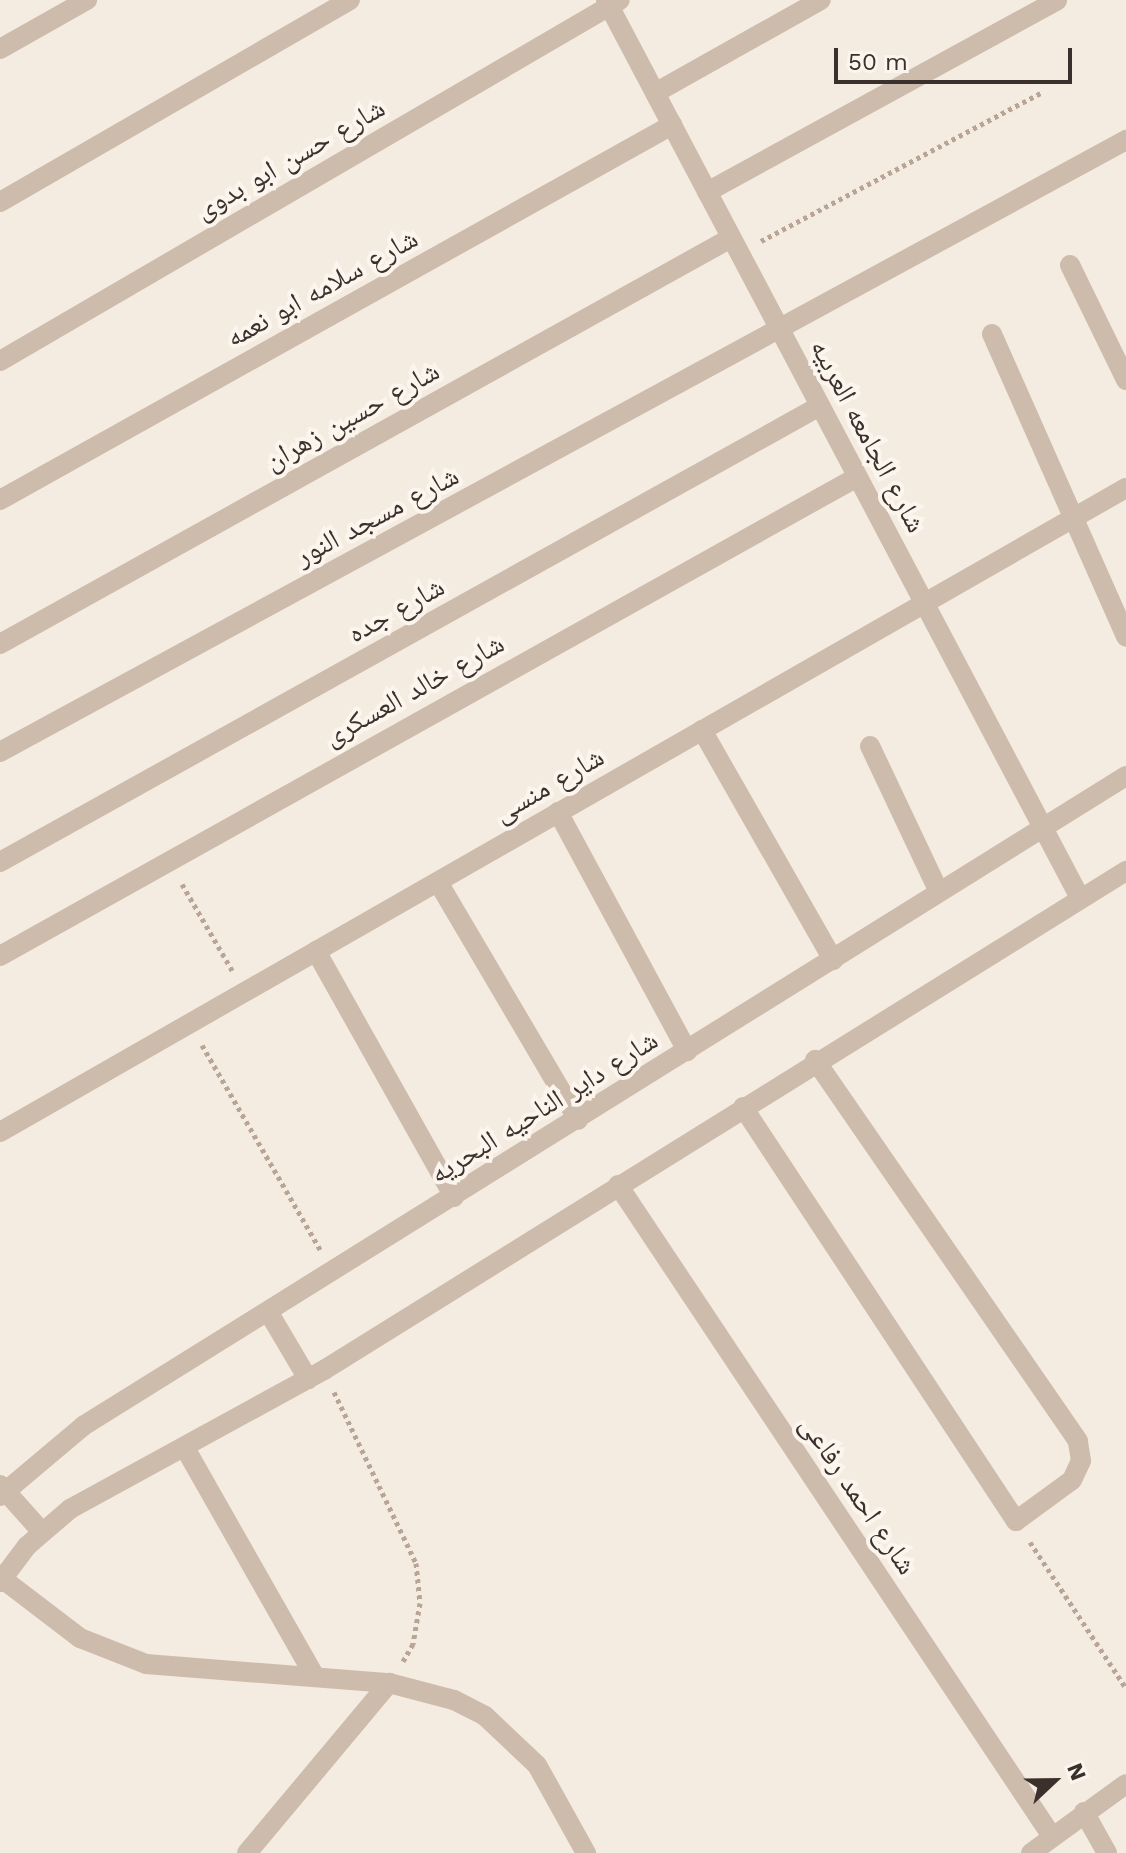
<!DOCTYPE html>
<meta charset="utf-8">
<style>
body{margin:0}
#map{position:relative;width:1126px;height:1853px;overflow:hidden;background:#f4ebe1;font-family:"Work Sans","Noto Naskh Arabic",sans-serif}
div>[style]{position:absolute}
.path>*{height:5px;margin-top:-2.5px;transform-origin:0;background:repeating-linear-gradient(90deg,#b9a596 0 4px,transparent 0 8px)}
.minor>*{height:20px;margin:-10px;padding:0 10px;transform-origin:10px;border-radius:10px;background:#cdbbac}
.tertiary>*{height:20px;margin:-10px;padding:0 10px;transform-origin:10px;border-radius:10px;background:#cdbbac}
span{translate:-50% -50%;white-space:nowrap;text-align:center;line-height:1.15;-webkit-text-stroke:8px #fbf5ee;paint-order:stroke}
.street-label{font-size:28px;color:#3b302b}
.north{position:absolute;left:1014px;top:1741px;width:80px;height:80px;-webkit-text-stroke:6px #fbf5ee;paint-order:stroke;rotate:68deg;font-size:22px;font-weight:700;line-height:32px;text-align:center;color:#3b302b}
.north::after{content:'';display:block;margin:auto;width:28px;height:36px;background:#3b302b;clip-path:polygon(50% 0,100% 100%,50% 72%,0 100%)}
.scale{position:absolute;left:834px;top:48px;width:238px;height:36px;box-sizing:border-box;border:4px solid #3b302b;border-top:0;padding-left:10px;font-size:24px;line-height:28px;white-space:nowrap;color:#3b302b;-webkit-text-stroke:6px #fbf5ee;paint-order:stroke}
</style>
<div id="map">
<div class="path">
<div style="left:761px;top:241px;width:317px;rotate:-27.9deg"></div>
<div style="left:182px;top:884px;width:102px;rotate:59.9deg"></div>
<div style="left:202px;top:1045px;width:238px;rotate:60deg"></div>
<div style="left:334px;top:1392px;width:190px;rotate:64.4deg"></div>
<div style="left:416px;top:1563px;width:40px;rotate:84.3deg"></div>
<div style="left:420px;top:1603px;width:42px;rotate:99.7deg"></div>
<div style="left:413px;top:1644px;width:20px;rotate:120deg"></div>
<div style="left:1030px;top:1542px;width:175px;rotate:56.7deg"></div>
</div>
<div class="minor">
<div style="left:606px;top:0;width:1015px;rotate:62.17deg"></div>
<div style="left:0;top:49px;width:100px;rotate:-29.4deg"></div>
<div style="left:655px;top:93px;width:190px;rotate:-29.3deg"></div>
<div style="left:707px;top:192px;width:399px;rotate:-28.7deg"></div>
<div style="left:0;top:202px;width:404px;rotate:-30deg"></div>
<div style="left:1070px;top:265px;width:128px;rotate:64deg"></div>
<div style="left:992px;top:334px;width:331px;rotate:66.1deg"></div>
<div style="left:0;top:361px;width:717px;rotate:-30.21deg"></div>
<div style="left:0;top:500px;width:770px;rotate:-29.16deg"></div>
<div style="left:0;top:644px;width:836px;rotate:-29.05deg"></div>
<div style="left:702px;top:730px;width:265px;rotate:60.3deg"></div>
<div style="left:870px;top:746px;width:161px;rotate:64.7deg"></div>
<div style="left:0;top:752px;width:1282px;rotate:-28.52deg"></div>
<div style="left:558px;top:812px;width:272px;rotate:61.6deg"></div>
<div style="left:0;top:862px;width:938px;rotate:-29.08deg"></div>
<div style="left:438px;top:882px;width:276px;rotate:59.5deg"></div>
<div style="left:316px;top:951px;width:282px;rotate:60.7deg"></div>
<div style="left:0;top:956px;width:982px;rotate:-29.2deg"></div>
<div style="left:743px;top:1107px;width:496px;rotate:56.6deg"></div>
<div style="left:1016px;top:1521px;width:69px;rotate:-36.2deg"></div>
<div style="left:1072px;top:1480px;width:21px;rotate:-65deg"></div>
<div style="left:1081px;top:1461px;width:20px;rotate:-99deg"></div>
<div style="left:1078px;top:1441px;width:463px;rotate:-124.6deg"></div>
<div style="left:0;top:1132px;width:1297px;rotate:-29.77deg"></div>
<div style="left:618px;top:1185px;width:781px;rotate:56.33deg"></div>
<div style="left:185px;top:1448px;width:261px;rotate:60.4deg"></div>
<div style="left:0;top:1577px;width:101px;rotate:37.3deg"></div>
<div style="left:80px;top:1638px;width:71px;rotate:21.5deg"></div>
<div style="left:146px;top:1664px;width:244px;rotate:4.5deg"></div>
<div style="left:389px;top:1683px;width:67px;rotate:14.7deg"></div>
<div style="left:454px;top:1700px;width:35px;rotate:27deg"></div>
<div style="left:485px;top:1716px;width:71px;rotate:43.3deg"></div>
<div style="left:537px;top:1765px;width:101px;rotate:60.9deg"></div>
<div style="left:0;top:1582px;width:45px;rotate:-53.1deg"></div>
<div style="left:27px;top:1546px;width:57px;rotate:-40.7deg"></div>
<div style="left:70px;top:1509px;width:290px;rotate:-28.7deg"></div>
<div style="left:324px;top:1370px;width:945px;rotate:-31.89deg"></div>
<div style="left:1084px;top:1812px;width:47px;rotate:60.7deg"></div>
<div style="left:247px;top:1853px;width:222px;rotate:-50.1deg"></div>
<div style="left:1031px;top:1853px;width:117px;rotate:-36deg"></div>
</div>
<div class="tertiary">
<div style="left:269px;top:1313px;width:77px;rotate:59.4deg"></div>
<div style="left:0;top:1485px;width:63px;rotate:48.2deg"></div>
<div style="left:0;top:1496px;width:109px;rotate:-40.1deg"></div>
<div style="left:83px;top:1426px;width:1229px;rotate:-31.93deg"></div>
</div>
<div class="street-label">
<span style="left:290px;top:159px;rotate:-30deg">شارع حسن ابو بدوى</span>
<span style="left:322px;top:288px;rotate:-29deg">شارع سلامه ابو نعمه</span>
<span style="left:352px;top:416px;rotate:-29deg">شارع حسين زهران</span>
<span style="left:868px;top:436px;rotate:62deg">شارع الجامعه العربيه</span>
<span style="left:377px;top:516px;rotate:-28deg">شارع مسجد النور</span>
<span style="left:396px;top:610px;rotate:-29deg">شارع جده</span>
<span style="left:414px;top:690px;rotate:-29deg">شارع خالد العسكرى</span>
<span style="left:549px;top:785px;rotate:-30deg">شارع منسى</span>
<span style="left:544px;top:1107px;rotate:-32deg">شارع داير الناحيه البحريه</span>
<span style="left:858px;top:1495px;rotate:56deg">شارع احمد رفاعى</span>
</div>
<div class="north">N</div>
<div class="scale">50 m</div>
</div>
